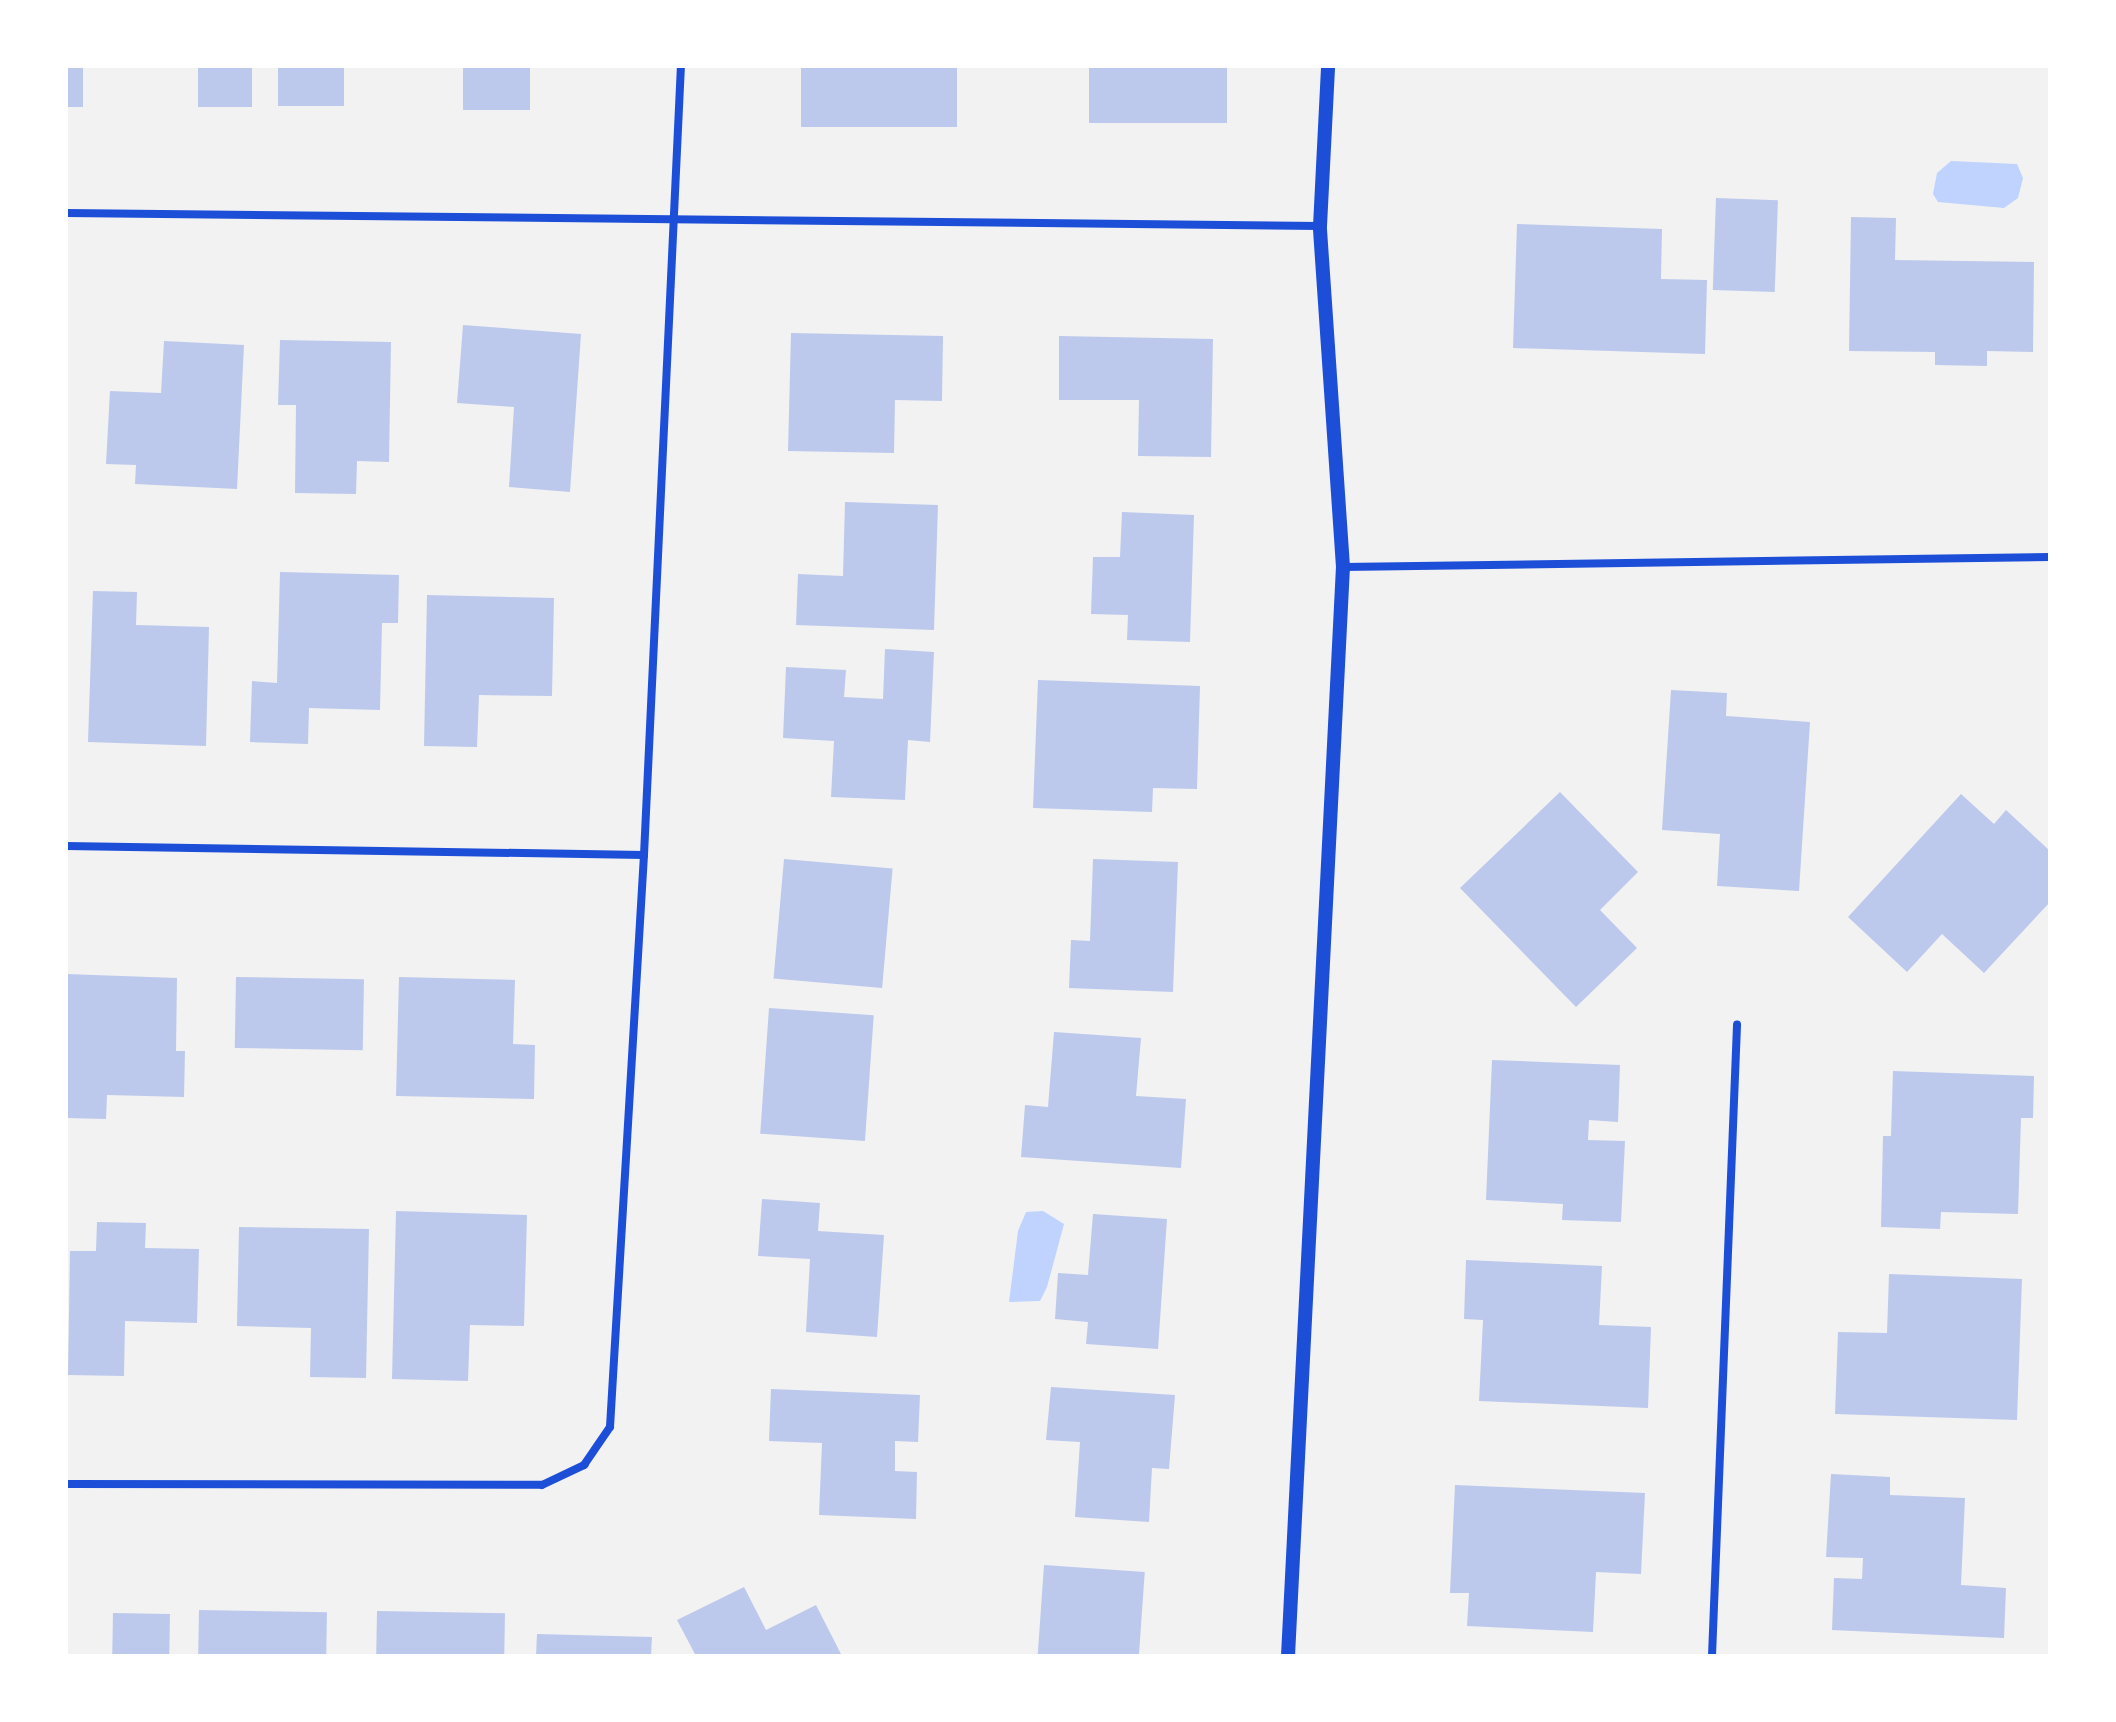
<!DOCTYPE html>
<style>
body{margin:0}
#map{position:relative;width:2116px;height:1722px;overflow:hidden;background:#f2f2f2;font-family:Arial,sans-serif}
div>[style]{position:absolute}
.water>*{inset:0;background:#bfd3fe}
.building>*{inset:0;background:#bdc9ec;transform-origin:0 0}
.minor>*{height:8px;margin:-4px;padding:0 4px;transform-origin:4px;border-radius:4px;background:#1d4ed8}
.tertiary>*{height:14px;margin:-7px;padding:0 7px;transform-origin:7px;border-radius:7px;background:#1d4ed8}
span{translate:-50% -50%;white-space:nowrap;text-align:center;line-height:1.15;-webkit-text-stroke:8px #fff;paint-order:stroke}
.frame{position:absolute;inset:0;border:68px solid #fff;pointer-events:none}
</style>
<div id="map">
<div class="water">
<div style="clip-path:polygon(1951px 161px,2017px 164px,2023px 178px,2018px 198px,2004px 208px,1938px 202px,1933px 194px,1937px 173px)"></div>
<div style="clip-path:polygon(1043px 1211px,1064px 1224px,1047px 1287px,1040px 1301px,1009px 1302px,1018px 1231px,1026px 1212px)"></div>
</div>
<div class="building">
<div style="left:66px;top:66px;width:17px;height:41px"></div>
<div style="left:198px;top:66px;width:54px;height:41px"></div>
<div style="left:278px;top:66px;width:66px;height:40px"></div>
<div style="left:463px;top:66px;width:67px;height:44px"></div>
<div style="left:801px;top:66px;width:156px;height:61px"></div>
<div style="left:1089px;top:66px;width:138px;height:57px"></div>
<div style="left:1716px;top:198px;width:62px;height:92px;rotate:2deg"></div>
<div style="clip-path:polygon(1851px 217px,1896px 218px,1895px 260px,2034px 262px,2033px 352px,1987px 351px,1987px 366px,1935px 365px,1935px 352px,1849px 351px)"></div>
<div style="clip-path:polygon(1517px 224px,1662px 229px,1661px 279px,1707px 280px,1705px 354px,1513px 348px)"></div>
<div style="clip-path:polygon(463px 325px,581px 334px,570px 492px,509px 487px,514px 407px,457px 403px)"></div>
<div style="clip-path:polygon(791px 333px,943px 336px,942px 401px,895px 400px,894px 453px,788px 451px)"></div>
<div style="clip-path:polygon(1059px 336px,1213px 339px,1211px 457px,1138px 456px,1139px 400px,1059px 400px)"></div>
<div style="clip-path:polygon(280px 340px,391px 342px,389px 462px,357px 461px,356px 494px,295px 493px,296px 405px,278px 405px)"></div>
<div style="clip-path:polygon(164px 341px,244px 345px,237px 489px,135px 484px,136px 465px,106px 464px,110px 391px,161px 393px)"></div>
<div style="clip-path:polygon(845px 502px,938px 505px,934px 630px,796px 625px,798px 574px,843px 576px)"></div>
<div style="clip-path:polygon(1122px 512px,1194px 515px,1190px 642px,1127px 640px,1128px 615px,1091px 614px,1093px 557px,1120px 557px)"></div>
<div style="clip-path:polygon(280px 572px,399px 575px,398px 623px,382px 623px,380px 710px,309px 708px,308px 744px,250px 742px,252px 681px,277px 683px)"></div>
<div style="clip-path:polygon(93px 591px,137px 592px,136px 625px,209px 627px,206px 746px,88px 742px)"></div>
<div style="clip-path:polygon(427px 595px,554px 598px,552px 696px,479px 695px,477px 747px,424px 746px)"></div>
<div style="clip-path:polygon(885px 649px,934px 652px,930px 742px,908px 740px,905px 800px,831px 797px,834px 741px,783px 738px,786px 667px,846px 670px,844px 697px,883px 699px)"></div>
<div style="clip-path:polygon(1038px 680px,1200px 686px,1197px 789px,1153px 788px,1152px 812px,1033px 808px)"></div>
<div style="clip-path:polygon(1671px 690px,1727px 693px,1726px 716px,1810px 722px,1799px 891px,1717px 886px,1720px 834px,1662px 830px)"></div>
<div style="clip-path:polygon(1560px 792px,1638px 872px,1600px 910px,1637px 948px,1576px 1007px,1460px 888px)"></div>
<div style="clip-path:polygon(1961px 794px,1994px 824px,2006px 810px,2050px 851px,2050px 902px,1984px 973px,1942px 934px,1907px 972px,1848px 917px)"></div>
<div style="left:784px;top:859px;width:109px;height:120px;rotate:5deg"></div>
<div style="clip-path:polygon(1093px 859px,1178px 862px,1173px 992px,1069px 988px,1071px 940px,1090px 941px)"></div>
<div style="clip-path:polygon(66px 974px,177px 978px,176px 1051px,185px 1051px,184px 1097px,107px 1095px,106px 1119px,66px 1118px)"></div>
<div style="left:236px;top:977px;width:128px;height:71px;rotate:1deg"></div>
<div style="clip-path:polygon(399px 977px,515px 980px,513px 1044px,535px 1045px,534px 1099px,396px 1096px)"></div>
<div style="left:769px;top:1008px;width:105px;height:126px;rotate:4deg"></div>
<div style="clip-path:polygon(1054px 1032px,1141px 1038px,1136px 1096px,1186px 1099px,1181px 1168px,1021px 1157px,1025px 1105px,1048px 1107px)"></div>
<div style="clip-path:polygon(1492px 1060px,1620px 1065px,1618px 1122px,1589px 1120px,1588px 1140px,1625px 1141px,1621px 1222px,1562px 1220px,1563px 1204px,1486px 1200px)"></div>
<div style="clip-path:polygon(1893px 1071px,2034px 1076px,2033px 1118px,2021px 1118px,2018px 1214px,1941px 1212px,1940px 1229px,1881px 1227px,1883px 1136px,1891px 1136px)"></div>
<div style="clip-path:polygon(762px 1199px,820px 1203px,818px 1231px,884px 1235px,877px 1337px,806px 1332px,810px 1259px,758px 1256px)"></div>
<div style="clip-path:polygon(396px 1211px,527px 1215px,524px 1326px,470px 1325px,468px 1381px,392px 1379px)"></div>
<div style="clip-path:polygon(1093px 1214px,1167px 1219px,1158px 1349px,1086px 1344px,1088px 1322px,1055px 1319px,1058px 1273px,1088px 1275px)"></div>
<div style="clip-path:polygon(97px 1222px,146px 1223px,145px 1248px,199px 1249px,197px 1323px,125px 1321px,124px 1376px,68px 1375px,70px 1251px,96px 1251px)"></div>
<div style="clip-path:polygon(239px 1227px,369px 1229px,366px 1378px,310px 1377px,311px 1328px,237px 1326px)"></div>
<div style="clip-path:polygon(1466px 1260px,1602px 1266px,1599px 1325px,1651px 1327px,1648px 1408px,1479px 1401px,1483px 1320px,1464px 1319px)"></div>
<div style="clip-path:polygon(1889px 1274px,2022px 1279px,2017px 1420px,1835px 1414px,1838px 1332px,1887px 1333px)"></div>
<div style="clip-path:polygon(1051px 1387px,1175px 1395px,1169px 1469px,1152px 1468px,1149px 1522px,1075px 1517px,1080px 1442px,1046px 1440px)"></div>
<div style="clip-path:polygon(771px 1389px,920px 1395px,918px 1442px,895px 1441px,895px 1471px,917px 1472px,916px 1519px,819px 1515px,822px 1443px,769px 1441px)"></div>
<div style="clip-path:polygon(1831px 1474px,1890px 1477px,1890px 1495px,1965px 1498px,1961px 1585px,2006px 1588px,2004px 1638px,1832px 1630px,1834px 1578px,1862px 1579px,1863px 1558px,1826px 1557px)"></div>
<div style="clip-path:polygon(1455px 1485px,1645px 1493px,1641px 1574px,1596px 1572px,1593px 1632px,1467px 1626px,1469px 1593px,1450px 1593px)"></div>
<div style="left:1044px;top:1565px;width:101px;height:91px;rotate:4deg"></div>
<div style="clip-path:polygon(744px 1587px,766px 1630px,816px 1605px,842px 1656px,696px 1656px,677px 1620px)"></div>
<div style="left:199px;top:1610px;width:128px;height:46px;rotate:1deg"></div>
<div style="left:377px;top:1611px;width:128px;height:45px;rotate:1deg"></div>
<div style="left:113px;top:1613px;width:57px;height:43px;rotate:1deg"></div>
<div style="clip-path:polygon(537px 1634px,652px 1637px,651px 1656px,536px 1656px)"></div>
</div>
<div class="minor">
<div style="left:66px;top:213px;width:1254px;rotate:0.59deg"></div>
<div style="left:1343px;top:567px;width:707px;rotate:-0.81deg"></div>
<div style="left:66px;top:846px;width:578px;rotate:0.89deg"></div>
<div style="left:66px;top:1484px;width:476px;rotate:0.1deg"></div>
<div style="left:542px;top:1485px;width:47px;rotate:-25.5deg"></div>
<div style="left:584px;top:1465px;width:46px;rotate:-55.6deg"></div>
<div style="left:610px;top:1427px;width:573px;rotate:-86.6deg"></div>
<div style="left:644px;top:855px;width:790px;rotate:-87.32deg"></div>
<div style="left:1712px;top:1656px;width:632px;rotate:-87.73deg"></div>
</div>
<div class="tertiary">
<div style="left:1288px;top:1656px;width:1090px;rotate:-87.11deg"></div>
<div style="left:1343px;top:567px;width:342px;rotate:-93.9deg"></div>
<div style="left:1320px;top:226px;width:160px;rotate:-87.1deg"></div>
</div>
<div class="frame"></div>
</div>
